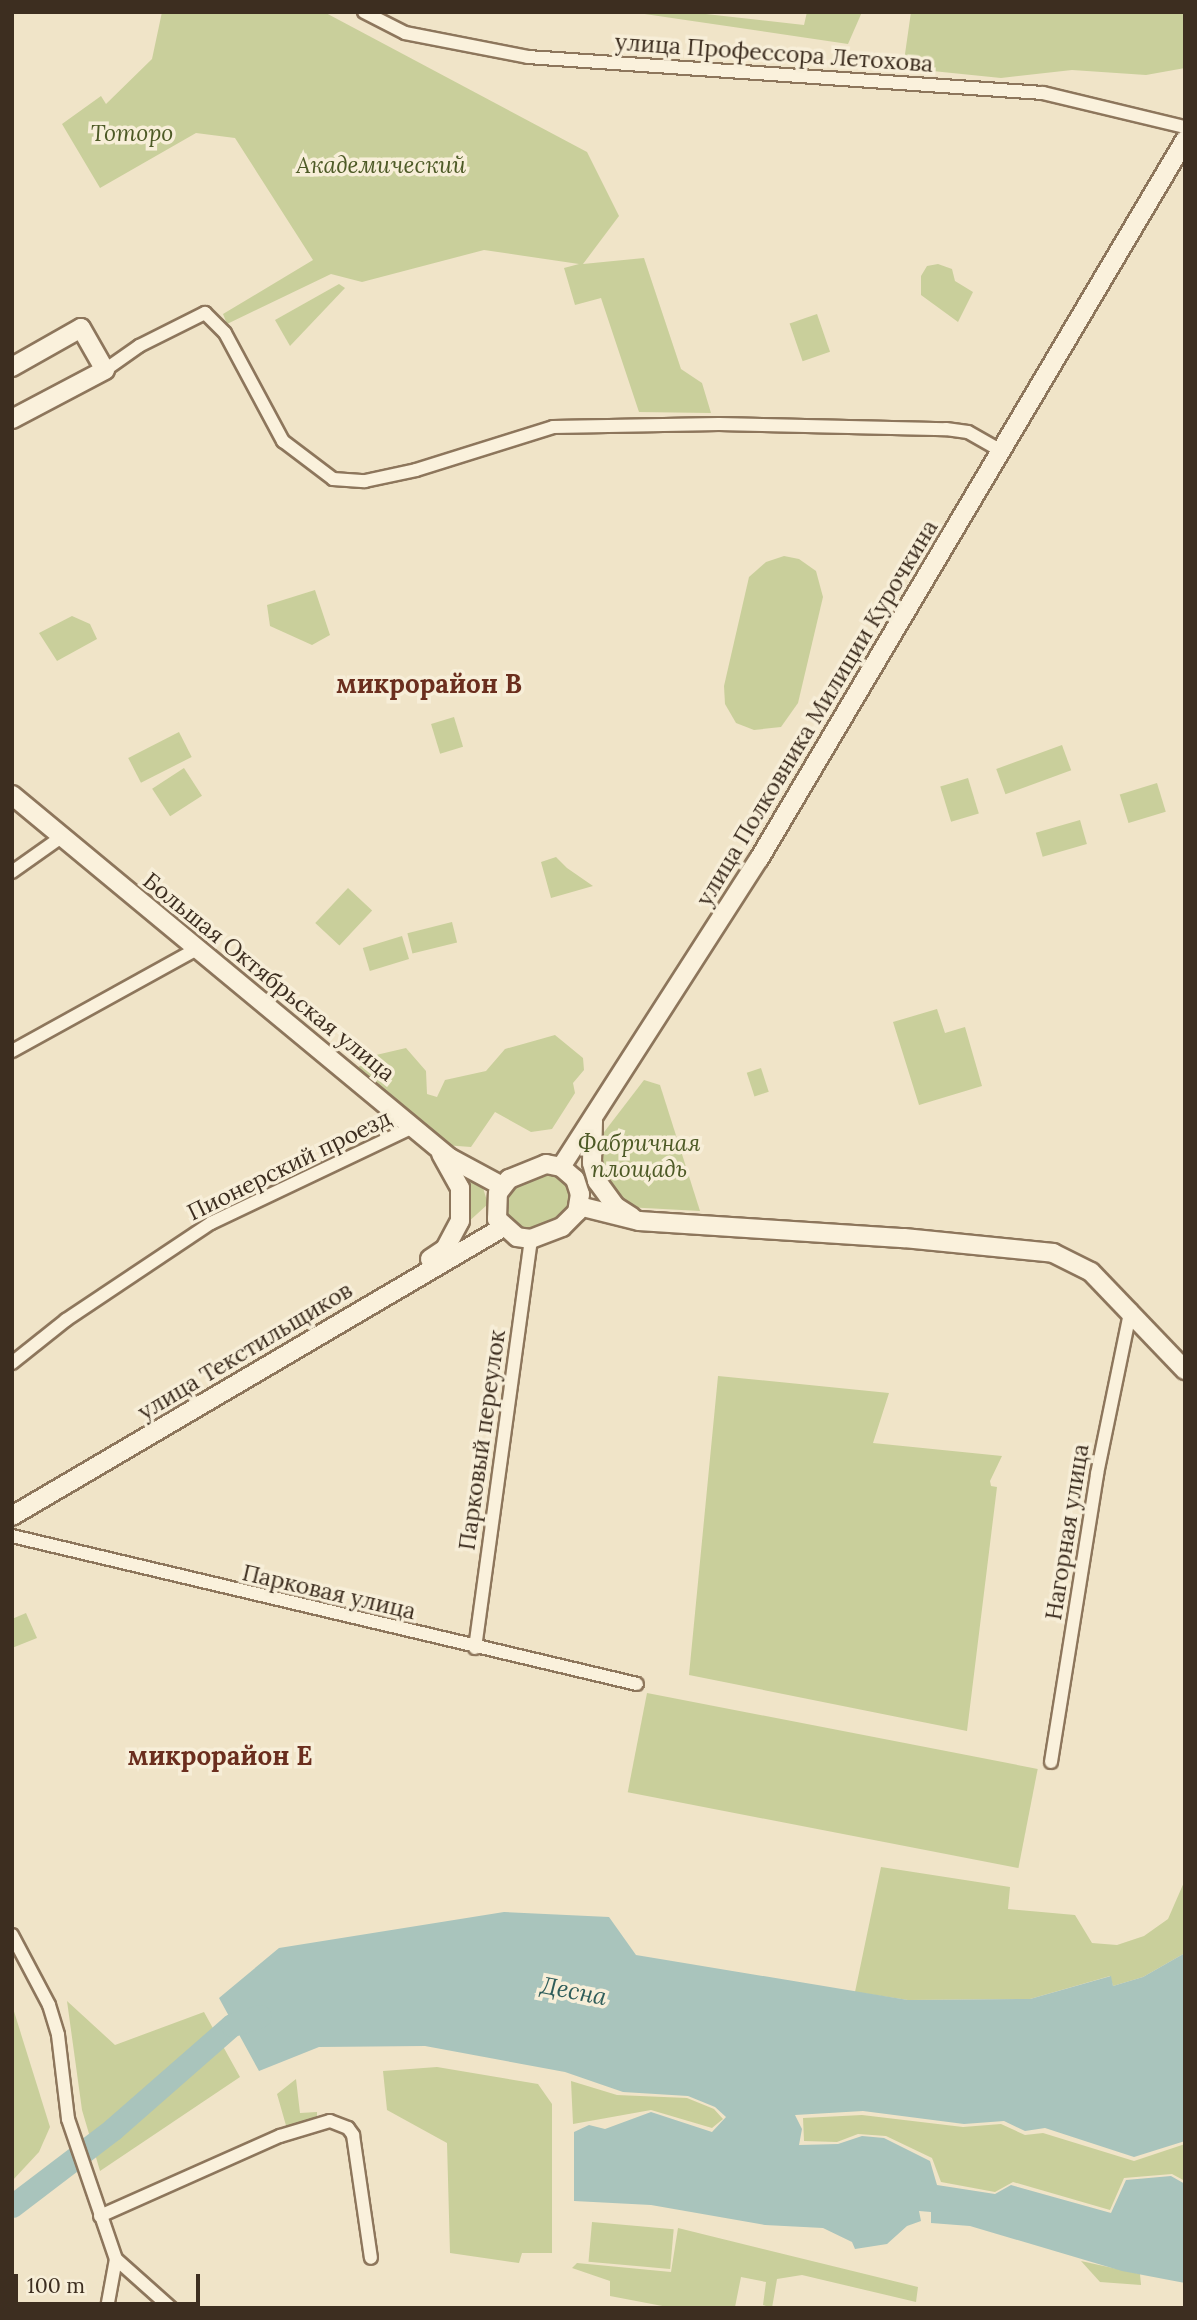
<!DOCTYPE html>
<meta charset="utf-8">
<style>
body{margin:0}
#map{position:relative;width:1197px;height:2320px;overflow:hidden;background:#f0e4c8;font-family:Lora,serif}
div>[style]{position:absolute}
.green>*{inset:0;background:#c9cf9b;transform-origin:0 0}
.water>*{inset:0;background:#a9c4bc}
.river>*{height:23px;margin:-11.5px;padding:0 11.5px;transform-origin:11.5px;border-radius:11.5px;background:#a9c4bc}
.roads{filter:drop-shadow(2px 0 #8d765c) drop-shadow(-2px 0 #8d765c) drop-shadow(0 2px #8d765c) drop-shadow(0 -2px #8d765c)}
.street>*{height:12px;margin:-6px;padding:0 6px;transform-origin:6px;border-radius:6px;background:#faf1dc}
.secondary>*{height:18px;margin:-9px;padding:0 9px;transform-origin:9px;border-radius:9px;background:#faf1dc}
span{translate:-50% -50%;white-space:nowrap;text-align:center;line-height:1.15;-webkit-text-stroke:7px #f7eed8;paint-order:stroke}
.street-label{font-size:23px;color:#3d2e20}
.park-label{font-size:23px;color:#4d5a26;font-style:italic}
.water-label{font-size:24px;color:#2f5d5a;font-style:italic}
.quarter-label{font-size:26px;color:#6b2e1e;font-weight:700}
.frame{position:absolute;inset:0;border:14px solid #3d2e20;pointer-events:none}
.scale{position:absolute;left:14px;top:2274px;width:186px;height:32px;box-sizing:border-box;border:4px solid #3d2e20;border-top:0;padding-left:9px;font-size:21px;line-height:24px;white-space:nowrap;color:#3d2e20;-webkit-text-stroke:5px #f7eed8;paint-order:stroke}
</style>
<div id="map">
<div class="green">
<div style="clip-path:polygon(162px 12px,324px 12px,587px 152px,619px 216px,583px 264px,644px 258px,681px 369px,702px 383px,711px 413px,639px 412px,601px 298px,575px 305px,564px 268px,579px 264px,484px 250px,362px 282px,331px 274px,227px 324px,223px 314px,313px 260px,235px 138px,196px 133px,100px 188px,62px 124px,101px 96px,106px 104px,152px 59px)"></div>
<div style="clip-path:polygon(631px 12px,688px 12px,804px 25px,807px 12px,862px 12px,848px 44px)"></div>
<div style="clip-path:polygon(911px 12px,1185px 12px,1185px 68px,1146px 75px,1072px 70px,1001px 78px,903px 68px)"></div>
<div style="clip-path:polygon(938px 264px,952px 269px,955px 281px,973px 292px,958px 322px,921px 295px,921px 276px,927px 266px)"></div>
<div style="clip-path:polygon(339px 284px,345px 288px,290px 346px,275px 320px)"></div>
<div style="left:817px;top:314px;width:40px;height:29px;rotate:71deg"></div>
<div style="clip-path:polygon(784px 556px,799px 559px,816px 571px,823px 597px,798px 703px,781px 727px,754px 730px,736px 723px,725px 704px,724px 686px,749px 577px,766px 562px)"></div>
<div style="clip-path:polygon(315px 590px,330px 635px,312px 645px,270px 626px,267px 605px)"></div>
<div style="clip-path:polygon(72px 616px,90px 624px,97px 639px,57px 661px,39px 633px)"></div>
<div style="left:454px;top:717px;width:31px;height:24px;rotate:73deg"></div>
<div style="left:179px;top:732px;width:28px;height:57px;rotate:63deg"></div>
<div style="left:1062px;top:745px;width:27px;height:70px;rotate:70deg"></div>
<div style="left:184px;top:768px;width:33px;height:38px;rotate:57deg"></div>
<div style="left:968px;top:778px;width:37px;height:29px;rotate:73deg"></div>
<div style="left:1157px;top:783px;width:30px;height:39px;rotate:73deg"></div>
<div style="left:1080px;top:820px;width:25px;height:46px;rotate:74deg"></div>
<div style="clip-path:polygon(556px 857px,567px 868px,593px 886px,551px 898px,541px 862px)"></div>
<div style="left:348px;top:888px;width:33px;height:48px;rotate:43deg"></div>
<div style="left:452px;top:922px;width:21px;height:46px;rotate:76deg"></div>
<div style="left:402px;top:936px;width:24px;height:41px;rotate:73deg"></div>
<div style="clip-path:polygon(937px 1009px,945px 1033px,965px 1027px,982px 1086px,919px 1105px,893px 1022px)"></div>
<div style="clip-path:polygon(555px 1035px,583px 1058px,584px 1070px,573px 1083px,575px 1093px,552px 1129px,531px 1132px,495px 1112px,471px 1147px,444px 1145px,354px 1070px,376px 1055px,406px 1048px,426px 1071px,427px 1094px,437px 1097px,445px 1080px,486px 1071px,505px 1049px)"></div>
<div style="left:761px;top:1068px;width:25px;height:15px;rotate:72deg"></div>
<div style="clip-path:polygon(644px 1080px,660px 1085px,700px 1211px,626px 1207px,600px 1173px,598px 1140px)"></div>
<div style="clip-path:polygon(467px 1172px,480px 1178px,488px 1204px,466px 1224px,471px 1206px)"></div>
<div style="clip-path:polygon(546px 1172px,556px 1174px,570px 1188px,568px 1211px,529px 1231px,519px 1229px,506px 1218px,506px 1192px,512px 1185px)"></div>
<div style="clip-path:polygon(718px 1376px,889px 1393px,873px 1443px,1002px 1456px,990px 1481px,991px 1486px,997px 1487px,967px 1731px,689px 1675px)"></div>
<div style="clip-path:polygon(26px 1613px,37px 1638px,12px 1648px,12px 1619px)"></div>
<div style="left:647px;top:1693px;width:398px;height:101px;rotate:11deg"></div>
<div style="clip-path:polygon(881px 1867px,1010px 1887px,1008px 1909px,1075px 1915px,1092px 1943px,1117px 1945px,1144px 1936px,1168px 1919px,1185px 1880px,1185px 1953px,1143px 1977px,1113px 1986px,1110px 1976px,1030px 1999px,908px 2000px,855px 1992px)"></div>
<div style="clip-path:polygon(67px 2001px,115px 2045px,204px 2012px,240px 2077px,100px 2171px,82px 2110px)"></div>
<div style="clip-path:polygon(12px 2005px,50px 2127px,39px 2152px,12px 2181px)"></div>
<div style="clip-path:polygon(437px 2067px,538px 2084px,552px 2104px,552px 2253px,522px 2253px,519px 2263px,450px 2253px,447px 2143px,387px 2110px,383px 2071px)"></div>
<div style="clip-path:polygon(296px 2079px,300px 2113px,317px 2112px,317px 2122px,287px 2129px,277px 2094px)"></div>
<div style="clip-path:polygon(571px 2081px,617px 2095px,687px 2098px,714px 2109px,723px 2119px,712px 2128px,651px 2110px,573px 2124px)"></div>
<div style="clip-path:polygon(862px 2115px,963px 2127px,1001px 2124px,1025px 2135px,1043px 2133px,1134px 2161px,1185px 2144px,1185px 2181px,1172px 2174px,1124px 2178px,1110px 2210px,1013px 2182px,995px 2192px,941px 2182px,932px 2158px,886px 2136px,858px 2134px,837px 2142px,804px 2141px,803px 2118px)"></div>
<div style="left:592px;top:2222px;width:82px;height:40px;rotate:5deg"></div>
<div style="clip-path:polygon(678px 2228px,918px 2287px,916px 2302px,802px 2275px,777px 2279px,772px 2308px,763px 2305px,766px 2282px,741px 2277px,735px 2307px,739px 2308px,673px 2308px,610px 2296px,610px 2281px,572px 2268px,577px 2263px,671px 2272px)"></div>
<div style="clip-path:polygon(1081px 2261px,1140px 2274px,1141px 2285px,1100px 2282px)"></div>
</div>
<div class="water">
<div style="clip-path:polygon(504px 1912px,609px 1917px,636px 1955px,908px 2000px,1030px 1999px,1111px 1976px,1113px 1986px,1143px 1977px,1185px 1953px,1185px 2141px,1134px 2157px,1045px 2128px,1025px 2131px,1004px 2121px,964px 2124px,863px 2111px,795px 2115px,802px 2129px,799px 2145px,838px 2144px,862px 2136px,884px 2138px,930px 2161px,937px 2185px,995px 2194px,1011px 2185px,1111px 2213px,1126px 2180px,1171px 2176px,1185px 2184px,1185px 2283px,1122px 2271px,970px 2226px,931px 2223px,931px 2212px,919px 2211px,921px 2221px,907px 2226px,887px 2244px,855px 2249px,852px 2242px,823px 2228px,765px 2225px,651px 2205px,574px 2201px,574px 2132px,589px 2125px,605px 2129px,651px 2112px,712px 2132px,726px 2117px,715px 2107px,688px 2096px,623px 2092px,565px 2072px,425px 2046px,319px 2047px,259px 2071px,219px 1998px,279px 1948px)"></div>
</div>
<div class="river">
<div style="left:12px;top:2206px;width:127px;rotate:-37.3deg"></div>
<div style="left:113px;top:2129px;width:158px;rotate:-41.2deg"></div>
<div style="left:232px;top:2025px;width:29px;rotate:-18deg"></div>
</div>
<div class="roads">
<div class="street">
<div style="left:364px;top:12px;width:46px;rotate:27.1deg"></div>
<div style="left:405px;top:33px;width:125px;rotate:11deg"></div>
<div style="left:528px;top:57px;width:516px;rotate:4deg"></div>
<div style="left:1043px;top:93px;width:146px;rotate:13.5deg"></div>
<div style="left:105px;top:370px;width:42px;rotate:-35.2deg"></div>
<div style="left:139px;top:346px;width:74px;rotate:-26.6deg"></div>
<div style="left:205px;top:313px;width:28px;rotate:45deg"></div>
<div style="left:225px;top:333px;width:123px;rotate:61.8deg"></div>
<div style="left:283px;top:441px;width:63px;rotate:37.2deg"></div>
<div style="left:333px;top:479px;width:32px;rotate:4deg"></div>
<div style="left:365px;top:481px;width:52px;rotate:-12.2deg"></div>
<div style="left:416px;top:470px;width:144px;rotate:-17.4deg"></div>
<div style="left:553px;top:427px;width:166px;rotate:-1deg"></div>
<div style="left:719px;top:424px;width:227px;rotate:1.3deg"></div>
<div style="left:946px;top:429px;width:22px;rotate:8deg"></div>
<div style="left:968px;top:432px;width:40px;rotate:29.7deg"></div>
<div style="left:12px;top:872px;width:59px;rotate:-35.3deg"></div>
<div style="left:12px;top:1051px;width:211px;rotate:-28.9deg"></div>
<div style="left:12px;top:1363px;width:69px;rotate:-38.5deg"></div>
<div style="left:66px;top:1320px;width:174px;rotate:-33.8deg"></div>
<div style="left:211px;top:1223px;width:224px;rotate:-25.4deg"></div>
<div style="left:12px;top:1536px;width:642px;rotate:13.32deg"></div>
<div style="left:475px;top:1648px;width:413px;rotate:-82.2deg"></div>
<div style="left:1051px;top:1762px;width:292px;rotate:-80.9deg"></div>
<div style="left:1097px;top:1474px;width:168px;rotate:-78.4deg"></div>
<div style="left:12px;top:1935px;width:79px;rotate:62.1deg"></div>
<div style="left:49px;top:2005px;width:31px;rotate:73deg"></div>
<div style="left:58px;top:2035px;width:85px;rotate:83.2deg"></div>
<div style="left:68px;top:2119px;width:148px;rotate:71.1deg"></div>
<div style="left:116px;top:2259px;width:74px;rotate:41.7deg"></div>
<div style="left:100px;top:2216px;width:197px;rotate:-24deg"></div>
<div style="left:280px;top:2136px;width:52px;rotate:-16.7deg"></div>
<div style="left:330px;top:2121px;width:19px;rotate:21deg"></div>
<div style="left:348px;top:2128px;width:9px;rotate:54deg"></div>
<div style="left:353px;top:2135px;width:124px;rotate:81.7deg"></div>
<div style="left:107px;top:2308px;width:50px;rotate:-79.6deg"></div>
</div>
<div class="secondary">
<div style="left:12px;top:367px;width:79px;rotate:-29.5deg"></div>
<div style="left:81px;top:328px;width:48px;rotate:60.3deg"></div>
<div style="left:105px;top:370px;width:105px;rotate:152.2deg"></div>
<div style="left:12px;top:795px;width:569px;rotate:39.65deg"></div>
<div style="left:450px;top:1158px;width:59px;rotate:28.3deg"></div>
<div style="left:593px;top:1121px;width:42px;rotate:91.4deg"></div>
<div style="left:592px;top:1163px;width:19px;rotate:74deg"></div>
<div style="left:597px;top:1181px;width:31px;rotate:54deg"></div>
<div style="left:615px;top:1206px;width:20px;rotate:33deg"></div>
<div style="left:546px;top:1164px;width:15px;rotate:11deg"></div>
<div style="left:561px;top:1167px;width:18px;rotate:41deg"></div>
<div style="left:575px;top:1179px;width:16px;rotate:72deg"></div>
<div style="left:580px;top:1194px;width:18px;rotate:99deg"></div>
<div style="left:577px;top:1212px;width:21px;rotate:135deg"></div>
<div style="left:562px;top:1227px;width:33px;rotate:159deg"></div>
<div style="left:531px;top:1239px;width:14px;rotate:-172deg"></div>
<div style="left:517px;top:1237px;width:27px;rotate:-138deg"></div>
<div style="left:497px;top:1219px;width:26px;rotate:-88deg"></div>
<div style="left:498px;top:1193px;width:18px;rotate:-52deg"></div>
<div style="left:509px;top:1179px;width:40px;rotate:-22deg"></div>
<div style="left:561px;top:1167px;width:366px;rotate:-57.3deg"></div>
<div style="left:759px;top:859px;width:836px;rotate:-59.35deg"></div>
<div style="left:579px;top:1206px;width:62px;rotate:14deg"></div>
<div style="left:639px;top:1221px;width:266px;rotate:3.7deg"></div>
<div style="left:904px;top:1238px;width:150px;rotate:5.7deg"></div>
<div style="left:1053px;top:1253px;width:42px;rotate:26.6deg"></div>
<div style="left:1091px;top:1272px;width:136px;rotate:46.2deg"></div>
<div style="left:430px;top:1259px;width:18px;rotate:-34deg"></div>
<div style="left:445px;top:1249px;width:32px;rotate:-62deg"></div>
<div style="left:460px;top:1221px;width:33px;rotate:-90deg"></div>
<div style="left:460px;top:1188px;width:39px;rotate:-119deg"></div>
<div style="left:12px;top:1516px;width:568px;rotate:-30.45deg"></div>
</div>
</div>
<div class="street-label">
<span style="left:774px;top:53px;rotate:4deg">улица Профессора Летохова</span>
<span style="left:817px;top:713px;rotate:-59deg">улица Полковника Милиции Курочкина</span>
<span style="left:269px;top:977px;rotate:39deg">Большая Октябрьская улица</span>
<span style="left:289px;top:1165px;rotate:-26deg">Пионерский проезд</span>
<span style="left:245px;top:1351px;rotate:-31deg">улица Текстильщиков</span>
<span style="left:482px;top:1440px;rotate:-82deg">Парковый переулок</span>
<span style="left:1067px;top:1532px;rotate:-81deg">Нагорная улица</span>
<span style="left:329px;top:1592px;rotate:13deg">Парковая улица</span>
</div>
<div class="park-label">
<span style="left:132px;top:133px">Тоторо</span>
<span style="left:381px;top:165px">Академический</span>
<span style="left:639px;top:1156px">Фабричная<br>площадь</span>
</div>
<div class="water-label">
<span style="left:574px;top:1991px;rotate:11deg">Десна</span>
</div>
<div class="quarter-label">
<span style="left:429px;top:684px">микрорайон В</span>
<span style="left:220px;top:1756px">микрорайон Е</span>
</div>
<div class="frame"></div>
<div class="scale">100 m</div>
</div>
